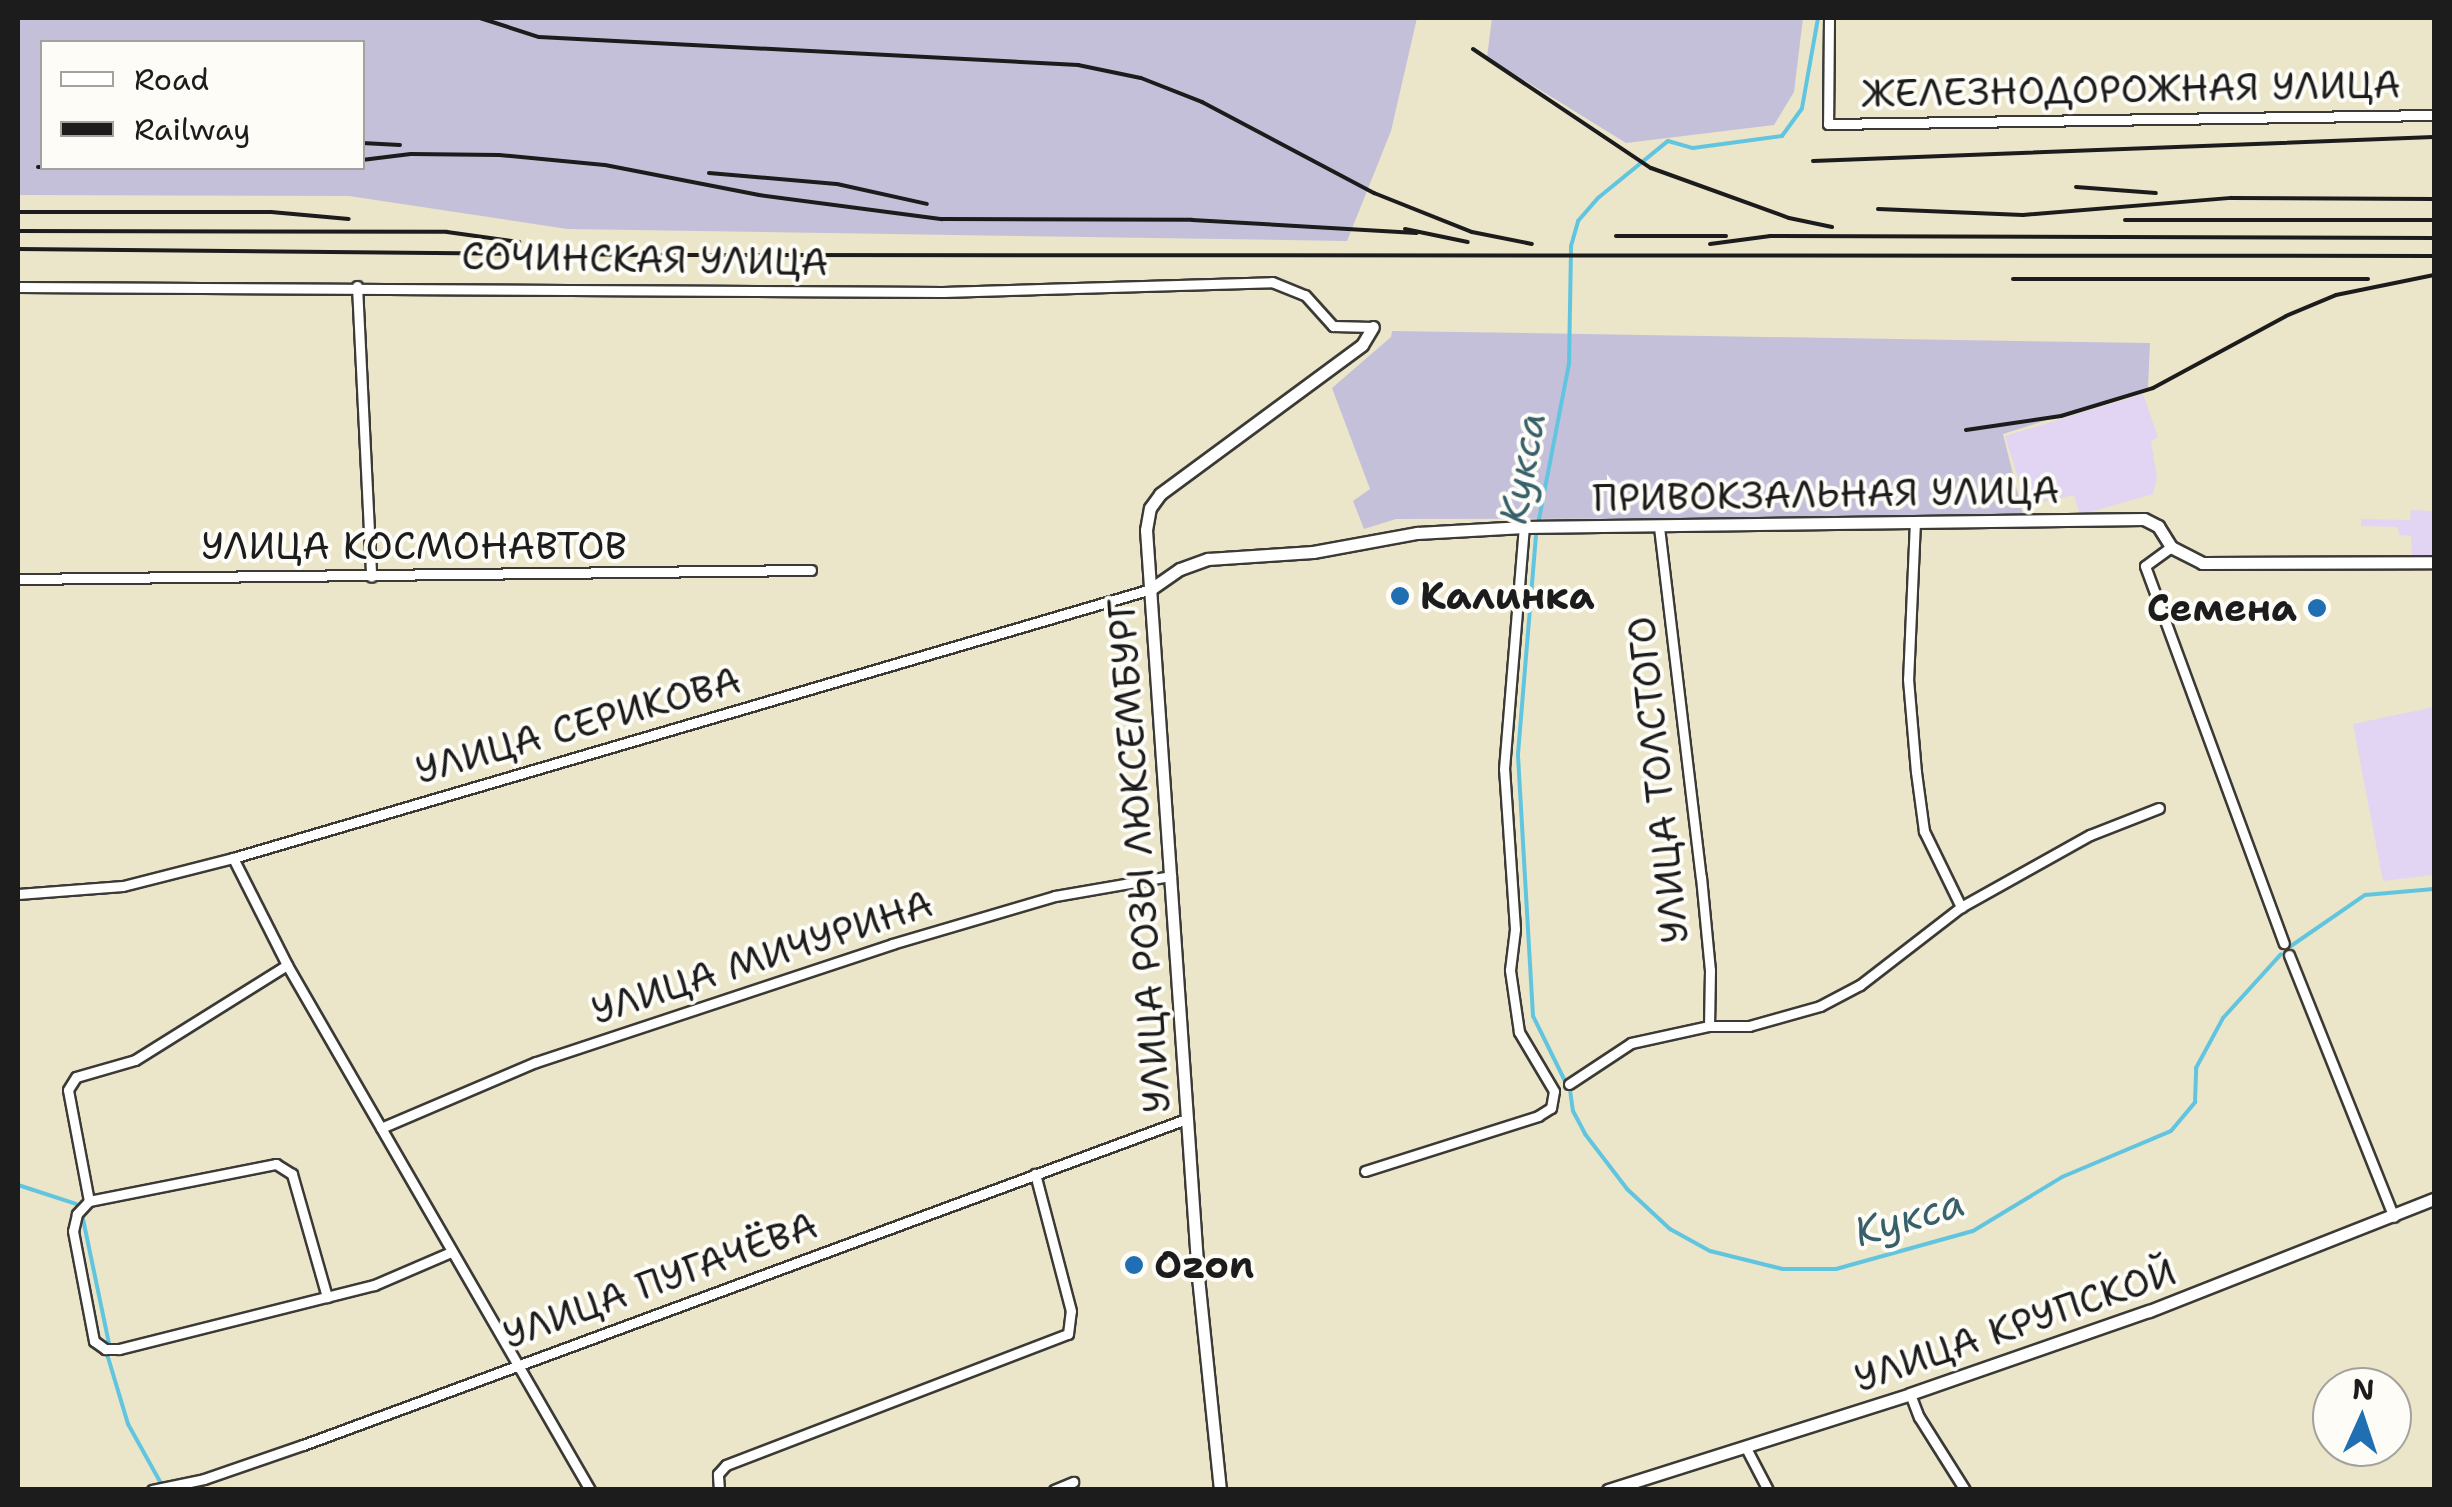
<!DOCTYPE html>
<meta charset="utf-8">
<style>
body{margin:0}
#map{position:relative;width:2452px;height:1507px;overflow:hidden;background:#ebe6c9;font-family:"Shantell Sans",sans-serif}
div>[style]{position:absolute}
.built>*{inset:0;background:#e2d4f3}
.industrial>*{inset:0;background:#c5c0da}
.stream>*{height:4px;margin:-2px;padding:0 2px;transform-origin:2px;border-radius:2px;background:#62c5e0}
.roads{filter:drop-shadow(2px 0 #3b3a36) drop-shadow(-2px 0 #3b3a36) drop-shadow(0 2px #3b3a36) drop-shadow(0 -2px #3b3a36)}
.minor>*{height:9px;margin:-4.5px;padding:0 4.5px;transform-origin:4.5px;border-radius:4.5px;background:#fff}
.tertiary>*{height:11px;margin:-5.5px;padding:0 5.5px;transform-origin:5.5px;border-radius:5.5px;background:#fff}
.rail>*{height:4px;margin:-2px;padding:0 2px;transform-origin:2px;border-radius:2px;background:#1c1c1c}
.dots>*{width:28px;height:28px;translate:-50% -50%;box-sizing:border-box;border:5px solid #fdfcf7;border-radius:50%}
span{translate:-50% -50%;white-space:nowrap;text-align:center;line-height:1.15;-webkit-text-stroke:8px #fdfcf7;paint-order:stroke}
.street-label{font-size:38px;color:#1c1c1c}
.poi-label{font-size:38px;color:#1c1c1c;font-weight:700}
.left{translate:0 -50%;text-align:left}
.right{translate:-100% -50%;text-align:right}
.water-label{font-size:40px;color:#38606a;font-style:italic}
.frame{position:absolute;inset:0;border:20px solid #1c1c1c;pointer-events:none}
.legend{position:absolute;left:40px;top:40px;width:325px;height:130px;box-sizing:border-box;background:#fdfcf7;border:2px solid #a3a29f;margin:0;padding:12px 18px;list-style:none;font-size:30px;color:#1c1c1c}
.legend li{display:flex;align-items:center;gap:20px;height:50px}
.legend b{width:50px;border:2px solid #a3a29f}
.north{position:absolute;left:2312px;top:1367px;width:100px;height:100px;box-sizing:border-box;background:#fdfcf7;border:2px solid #a3a29f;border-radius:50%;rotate:3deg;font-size:28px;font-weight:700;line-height:40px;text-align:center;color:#1c1c1c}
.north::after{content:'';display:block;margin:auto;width:35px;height:45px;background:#1f6fb2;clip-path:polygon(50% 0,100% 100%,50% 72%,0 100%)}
</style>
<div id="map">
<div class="built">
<div style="clip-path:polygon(2143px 394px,2158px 437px,2151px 441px,2157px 478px,2153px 494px,2080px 515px,2074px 495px,2027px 506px,2005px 436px)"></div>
<div style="clip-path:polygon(2411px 510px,2434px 511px,2434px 555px,2412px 555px,2411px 536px,2399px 535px,2398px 527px,2361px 526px,2361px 519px,2410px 520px)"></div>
<div style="clip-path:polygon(2434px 707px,2434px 875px,2383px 881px,2353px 724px)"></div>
</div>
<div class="industrial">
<div style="clip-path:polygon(evenodd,18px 18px,1417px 18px,1391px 131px,1347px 241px,567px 229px,349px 196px,18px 195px,18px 18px,42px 42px,362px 42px,362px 168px,42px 168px,42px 42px)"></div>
<div style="clip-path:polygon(1492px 18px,1803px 18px,1794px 92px,1774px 125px,1626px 143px,1487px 57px)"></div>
<div style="clip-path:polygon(1392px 331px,2150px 343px,2148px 388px,2003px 434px,2024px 518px,1396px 519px,1364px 529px,1353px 501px,1370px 489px,1332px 388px,1391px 337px)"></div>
</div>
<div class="stream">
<div style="left:2291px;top:946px;width:90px;rotate:-34.6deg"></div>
<div style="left:2365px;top:895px;width:69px;rotate:-5deg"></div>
<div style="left:1565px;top:1081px;width:72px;rotate:-116.2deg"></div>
<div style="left:1533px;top:1016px;width:262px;rotate:-93.3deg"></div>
<div style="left:1518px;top:754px;width:220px;rotate:-85.3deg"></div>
<div style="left:1536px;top:535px;width:174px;rotate:-79.1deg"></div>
<div style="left:1569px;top:364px;width:118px;rotate:-89deg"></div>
<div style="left:1571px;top:246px;width:26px;rotate:-74deg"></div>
<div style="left:1578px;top:221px;width:30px;rotate:-49deg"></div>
<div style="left:1598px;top:198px;width:90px;rotate:-39.2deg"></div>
<div style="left:1668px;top:141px;width:26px;rotate:16deg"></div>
<div style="left:1693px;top:148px;width:90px;rotate:-7.7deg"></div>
<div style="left:1782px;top:136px;width:34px;rotate:-54deg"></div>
<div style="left:1802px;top:108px;width:91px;rotate:-79.9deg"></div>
<div style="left:1570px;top:1090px;width:21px;rotate:82deg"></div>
<div style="left:1573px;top:1111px;width:26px;rotate:62deg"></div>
<div style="left:1585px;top:1134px;width:69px;rotate:52.6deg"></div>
<div style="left:1627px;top:1189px;width:59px;rotate:42.9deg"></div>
<div style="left:1670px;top:1229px;width:46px;rotate:28.8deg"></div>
<div style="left:1710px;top:1251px;width:75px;rotate:13.9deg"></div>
<div style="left:1783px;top:1269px;width:53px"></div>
<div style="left:1836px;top:1269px;width:142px;rotate:-15.5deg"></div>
<div style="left:1973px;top:1231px;width:104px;rotate:-31.2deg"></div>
<div style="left:2062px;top:1177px;width:118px;rotate:-22.9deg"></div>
<div style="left:2171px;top:1131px;width:38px;rotate:-50deg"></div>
<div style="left:2195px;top:1102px;width:34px;rotate:-88deg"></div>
<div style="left:2196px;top:1068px;width:57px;rotate:-61.6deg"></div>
<div style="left:2223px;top:1018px;width:86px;rotate:-47.8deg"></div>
<div style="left:18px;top:1185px;width:61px;rotate:18.1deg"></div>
<div style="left:83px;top:1219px;width:127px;rotate:78.2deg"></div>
<div style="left:107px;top:1354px;width:73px;rotate:73.3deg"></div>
<div style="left:128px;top:1424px;width:70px;rotate:60.9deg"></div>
</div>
<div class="roads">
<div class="minor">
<div style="left:1829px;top:18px;width:106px;rotate:90.5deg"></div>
<div style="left:1828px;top:124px;width:606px;rotate:-0.85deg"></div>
<div style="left:357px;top:286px;width:291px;rotate:87.2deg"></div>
<div style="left:18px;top:287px;width:925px;rotate:0.31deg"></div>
<div style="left:943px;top:292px;width:329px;rotate:-1.7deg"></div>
<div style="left:1272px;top:282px;width:35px;rotate:22deg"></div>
<div style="left:1305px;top:295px;width:42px;rotate:47.9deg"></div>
<div style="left:1333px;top:326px;width:40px;rotate:1.4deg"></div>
<div style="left:1915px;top:521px;width:158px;rotate:92.5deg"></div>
<div style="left:1908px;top:679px;width:93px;rotate:85.1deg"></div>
<div style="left:1916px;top:772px;width:60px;rotate:82.3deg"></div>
<div style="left:1924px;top:831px;width:85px;rotate:64deg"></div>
<div style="left:1659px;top:527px;width:353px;rotate:83.2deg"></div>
<div style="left:1701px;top:877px;width:93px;rotate:84.5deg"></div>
<div style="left:1710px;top:970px;width:56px;rotate:91deg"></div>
<div style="left:2171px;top:547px;width:32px;rotate:144deg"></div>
<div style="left:2145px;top:566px;width:402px;rotate:69.8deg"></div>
<div style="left:18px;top:579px;width:793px;rotate:-0.65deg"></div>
<div style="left:233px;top:858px;width:120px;rotate:63.2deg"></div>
<div style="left:287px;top:965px;width:606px;rotate:60.01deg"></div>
<div style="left:18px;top:894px;width:105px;rotate:-4.4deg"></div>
<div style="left:123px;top:886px;width:114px;rotate:-14.3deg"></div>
<div style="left:233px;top:858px;width:957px;rotate:-16.33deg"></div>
<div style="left:2289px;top:955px;width:282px;rotate:68.2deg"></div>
<div style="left:287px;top:965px;width:179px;rotate:148deg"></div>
<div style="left:135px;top:1060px;width:61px;rotate:163.9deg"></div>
<div style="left:76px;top:1077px;width:15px;rotate:122deg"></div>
<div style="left:68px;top:1090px;width:113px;rotate:79.3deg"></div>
<div style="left:89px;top:1201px;width:18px;rotate:133deg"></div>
<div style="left:77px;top:1214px;width:17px;rotate:103deg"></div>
<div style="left:73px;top:1231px;width:112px;rotate:79.2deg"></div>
<div style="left:94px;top:1341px;width:14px;rotate:36deg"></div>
<div style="left:105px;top:1349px;width:14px"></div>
<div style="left:119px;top:1349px;width:263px;rotate:-14.1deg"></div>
<div style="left:374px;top:1285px;width:84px;rotate:-23.2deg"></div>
<div style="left:1569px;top:1084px;width:74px;rotate:-33.5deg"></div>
<div style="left:1631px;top:1043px;width:80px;rotate:-12.3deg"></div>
<div style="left:1709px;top:1026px;width:40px"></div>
<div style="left:1749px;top:1026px;width:74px;rotate:-15.7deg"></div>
<div style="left:1820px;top:1006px;width:45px;rotate:-27.7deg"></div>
<div style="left:1860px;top:985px;width:128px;rotate:-37.7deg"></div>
<div style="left:1961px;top:907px;width:148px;rotate:-29.2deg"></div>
<div style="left:2090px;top:835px;width:74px;rotate:-21.4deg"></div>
<div style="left:381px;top:1128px;width:168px;rotate:-23.1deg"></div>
<div style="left:536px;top:1062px;width:375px;rotate:-18.3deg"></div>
<div style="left:892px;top:944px;width:170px;rotate:-16.4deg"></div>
<div style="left:1055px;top:896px;width:118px;rotate:-9.8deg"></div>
<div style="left:1365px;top:1171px;width:182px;rotate:-17.6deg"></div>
<div style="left:1538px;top:1116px;width:15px;rotate:-32deg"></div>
<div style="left:1551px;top:1108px;width:17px;rotate:-80deg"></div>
<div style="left:1554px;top:1091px;width:69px;rotate:-120.7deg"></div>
<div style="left:1519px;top:1032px;width:63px;rotate:-98.3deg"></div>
<div style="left:1510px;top:970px;width:41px;rotate:-83deg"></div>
<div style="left:1515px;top:929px;width:160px;rotate:-93.9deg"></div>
<div style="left:1504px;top:769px;width:243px;rotate:-85.3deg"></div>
<div style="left:89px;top:1201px;width:191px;rotate:-11.2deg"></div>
<div style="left:276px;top:1164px;width:19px;rotate:32deg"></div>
<div style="left:292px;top:1174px;width:128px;rotate:74.1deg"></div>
<div style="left:1910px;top:1394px;width:25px;rotate:69deg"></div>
<div style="left:1919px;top:1417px;width:86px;rotate:57.8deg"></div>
<div style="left:1746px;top:1448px;width:47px;rotate:62.4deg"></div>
<div style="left:152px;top:1490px;width:53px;rotate:-11.9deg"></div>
<div style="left:204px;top:1479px;width:105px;rotate:-19deg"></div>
<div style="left:303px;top:1445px;width:941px;rotate:-20.26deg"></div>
<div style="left:719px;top:1490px;width:16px;rotate:-94deg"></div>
<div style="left:718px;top:1474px;width:12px;rotate:-48deg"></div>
<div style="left:726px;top:1465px;width:366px;rotate:-21deg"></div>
<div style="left:1068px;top:1334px;width:23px;rotate:-83deg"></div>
<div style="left:1071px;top:1311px;width:142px;rotate:-104.7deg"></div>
<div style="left:1054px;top:1490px;width:21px;rotate:-23deg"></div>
</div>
<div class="tertiary">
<div style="left:1151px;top:589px;width:35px;rotate:-35deg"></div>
<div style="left:1180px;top:569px;width:30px;rotate:-20deg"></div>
<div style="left:1208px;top:559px;width:105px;rotate:-3.8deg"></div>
<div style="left:1313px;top:552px;width:106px;rotate:-10.4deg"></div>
<div style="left:1417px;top:533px;width:107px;rotate:-3.2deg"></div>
<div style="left:1524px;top:527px;width:620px;rotate:-0.74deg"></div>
<div style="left:2144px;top:519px;width:16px;rotate:27deg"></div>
<div style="left:2158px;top:526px;width:25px;rotate:58deg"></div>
<div style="left:2171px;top:547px;width:35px;rotate:27deg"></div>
<div style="left:2202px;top:563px;width:232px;rotate:-0.2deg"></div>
<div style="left:1220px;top:1490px;width:214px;rotate:-95.9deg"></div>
<div style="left:1198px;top:1277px;width:749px;rotate:-93.98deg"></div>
<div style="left:1146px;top:530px;width:22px;rotate:-80deg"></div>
<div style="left:1150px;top:508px;width:17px;rotate:-54deg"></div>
<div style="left:1160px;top:494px;width:251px;rotate:-36.4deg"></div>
<div style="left:1362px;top:345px;width:21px;rotate:-59deg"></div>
<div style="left:1608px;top:1490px;width:317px;rotate:-17.6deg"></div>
<div style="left:1910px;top:1394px;width:253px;rotate:-19.2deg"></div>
<div style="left:2149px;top:1311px;width:306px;rotate:-21.5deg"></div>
</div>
</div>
<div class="rail">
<div style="left:480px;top:18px;width:62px;rotate:17.9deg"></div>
<div style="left:539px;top:37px;width:540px;rotate:2.97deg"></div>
<div style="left:1078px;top:65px;width:64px;rotate:11.7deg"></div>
<div style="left:1141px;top:78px;width:66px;rotate:21.5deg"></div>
<div style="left:1202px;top:102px;width:195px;rotate:27.9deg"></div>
<div style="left:1374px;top:193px;width:105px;rotate:21.7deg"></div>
<div style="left:1472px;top:232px;width:61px;rotate:11.3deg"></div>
<div style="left:1473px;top:49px;width:214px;rotate:33.8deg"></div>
<div style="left:1651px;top:168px;width:147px;rotate:19.9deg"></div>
<div style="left:1789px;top:218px;width:44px;rotate:11.8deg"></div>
<div style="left:362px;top:143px;width:38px;rotate:3deg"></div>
<div style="left:362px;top:160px;width:49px;rotate:-7deg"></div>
<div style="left:411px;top:154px;width:88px;rotate:0.7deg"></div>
<div style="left:499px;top:155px;width:106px;rotate:5.4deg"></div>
<div style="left:605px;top:165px;width:157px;rotate:11deg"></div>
<div style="left:759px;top:195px;width:185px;rotate:7.5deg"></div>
<div style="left:942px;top:219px;width:250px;rotate:0.2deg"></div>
<div style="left:1192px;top:220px;width:225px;rotate:3.3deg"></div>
<div style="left:1813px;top:161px;width:621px;rotate:-2.21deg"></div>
<div style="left:38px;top:167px;width:4px"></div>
<div style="left:129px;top:168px;width:177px"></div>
<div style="left:709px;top:173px;width:128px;rotate:4.9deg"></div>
<div style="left:837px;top:184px;width:92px;rotate:12.5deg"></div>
<div style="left:2076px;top:187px;width:80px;rotate:4.3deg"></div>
<div style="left:1878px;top:209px;width:145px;rotate:2.4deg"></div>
<div style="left:2023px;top:215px;width:209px;rotate:-4.7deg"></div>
<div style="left:2231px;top:198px;width:203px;rotate:0.3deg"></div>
<div style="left:18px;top:212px;width:253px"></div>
<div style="left:271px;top:212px;width:78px;rotate:5.1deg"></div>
<div style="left:2125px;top:220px;width:309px"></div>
<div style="left:1405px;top:229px;width:64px;rotate:11.7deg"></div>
<div style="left:18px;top:231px;width:429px;rotate:0.1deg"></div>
<div style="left:447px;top:232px;width:73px;rotate:7.9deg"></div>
<div style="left:1616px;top:236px;width:110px"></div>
<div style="left:1710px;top:244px;width:61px;rotate:-7.6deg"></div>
<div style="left:1770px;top:236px;width:664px;rotate:0.17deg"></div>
<div style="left:18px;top:249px;width:635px;rotate:0.54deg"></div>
<div style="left:653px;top:255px;width:1781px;rotate:0.03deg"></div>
<div style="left:2013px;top:279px;width:355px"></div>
<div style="left:1966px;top:430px;width:96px;rotate:-8.4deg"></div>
<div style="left:2061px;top:416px;width:96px;rotate:-16.9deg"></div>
<div style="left:2153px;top:388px;width:151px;rotate:-28.4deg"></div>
<div style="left:2286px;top:316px;width:54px;rotate:-22.8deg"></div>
<div style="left:2336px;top:295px;width:100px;rotate:-11.5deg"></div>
</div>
<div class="dots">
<div style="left:1400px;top:596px;background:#1f6fb2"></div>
<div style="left:2317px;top:608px;background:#1f6fb2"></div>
<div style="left:1134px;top:1265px;background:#1f6fb2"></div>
</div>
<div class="street-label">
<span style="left:2131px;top:89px;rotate:-1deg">ЖЕЛЕЗНОДОРОЖНАЯ УЛИЦА</span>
<span style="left:645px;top:259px;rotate:1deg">СОЧИНСКАЯ УЛИЦА</span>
<span style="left:1826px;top:494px;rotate:-1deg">ПРИВОКЗАЛЬНАЯ УЛИЦА</span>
<span style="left:414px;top:546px">УЛИЦА КОСМОНАВТОВ</span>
<span style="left:578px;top:725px;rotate:-16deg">УЛИЦА СЕРИКОВА</span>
<span style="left:1658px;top:780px;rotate:-96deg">УЛИЦА ТОЛСТОГО</span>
<span style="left:1139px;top:856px;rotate:-94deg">УЛИЦА РОЗЫ ЛЮКСЕМБУРГ</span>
<span style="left:762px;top:957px;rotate:-18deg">УЛИЦА МИЧУРИНА</span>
<span style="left:660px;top:1280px;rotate:-20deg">УЛИЦА ПУГАЧЁВА</span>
<span style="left:2015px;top:1325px;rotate:-19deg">УЛИЦА КРУПСКОЙ</span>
</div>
<div class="poi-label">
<span class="left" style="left:1420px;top:596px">Калинка</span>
<span class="right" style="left:2297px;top:608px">Семена</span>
<span class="left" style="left:1154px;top:1265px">Ozon</span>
</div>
<div class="water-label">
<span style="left:1522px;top:468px;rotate:-80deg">Кукса</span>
<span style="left:1909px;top:1217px;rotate:-17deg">Кукса</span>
</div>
<div class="frame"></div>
<ul class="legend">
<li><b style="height:12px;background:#fff"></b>Road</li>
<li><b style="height:12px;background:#1c1c1c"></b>Railway</li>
</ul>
<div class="north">N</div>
</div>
